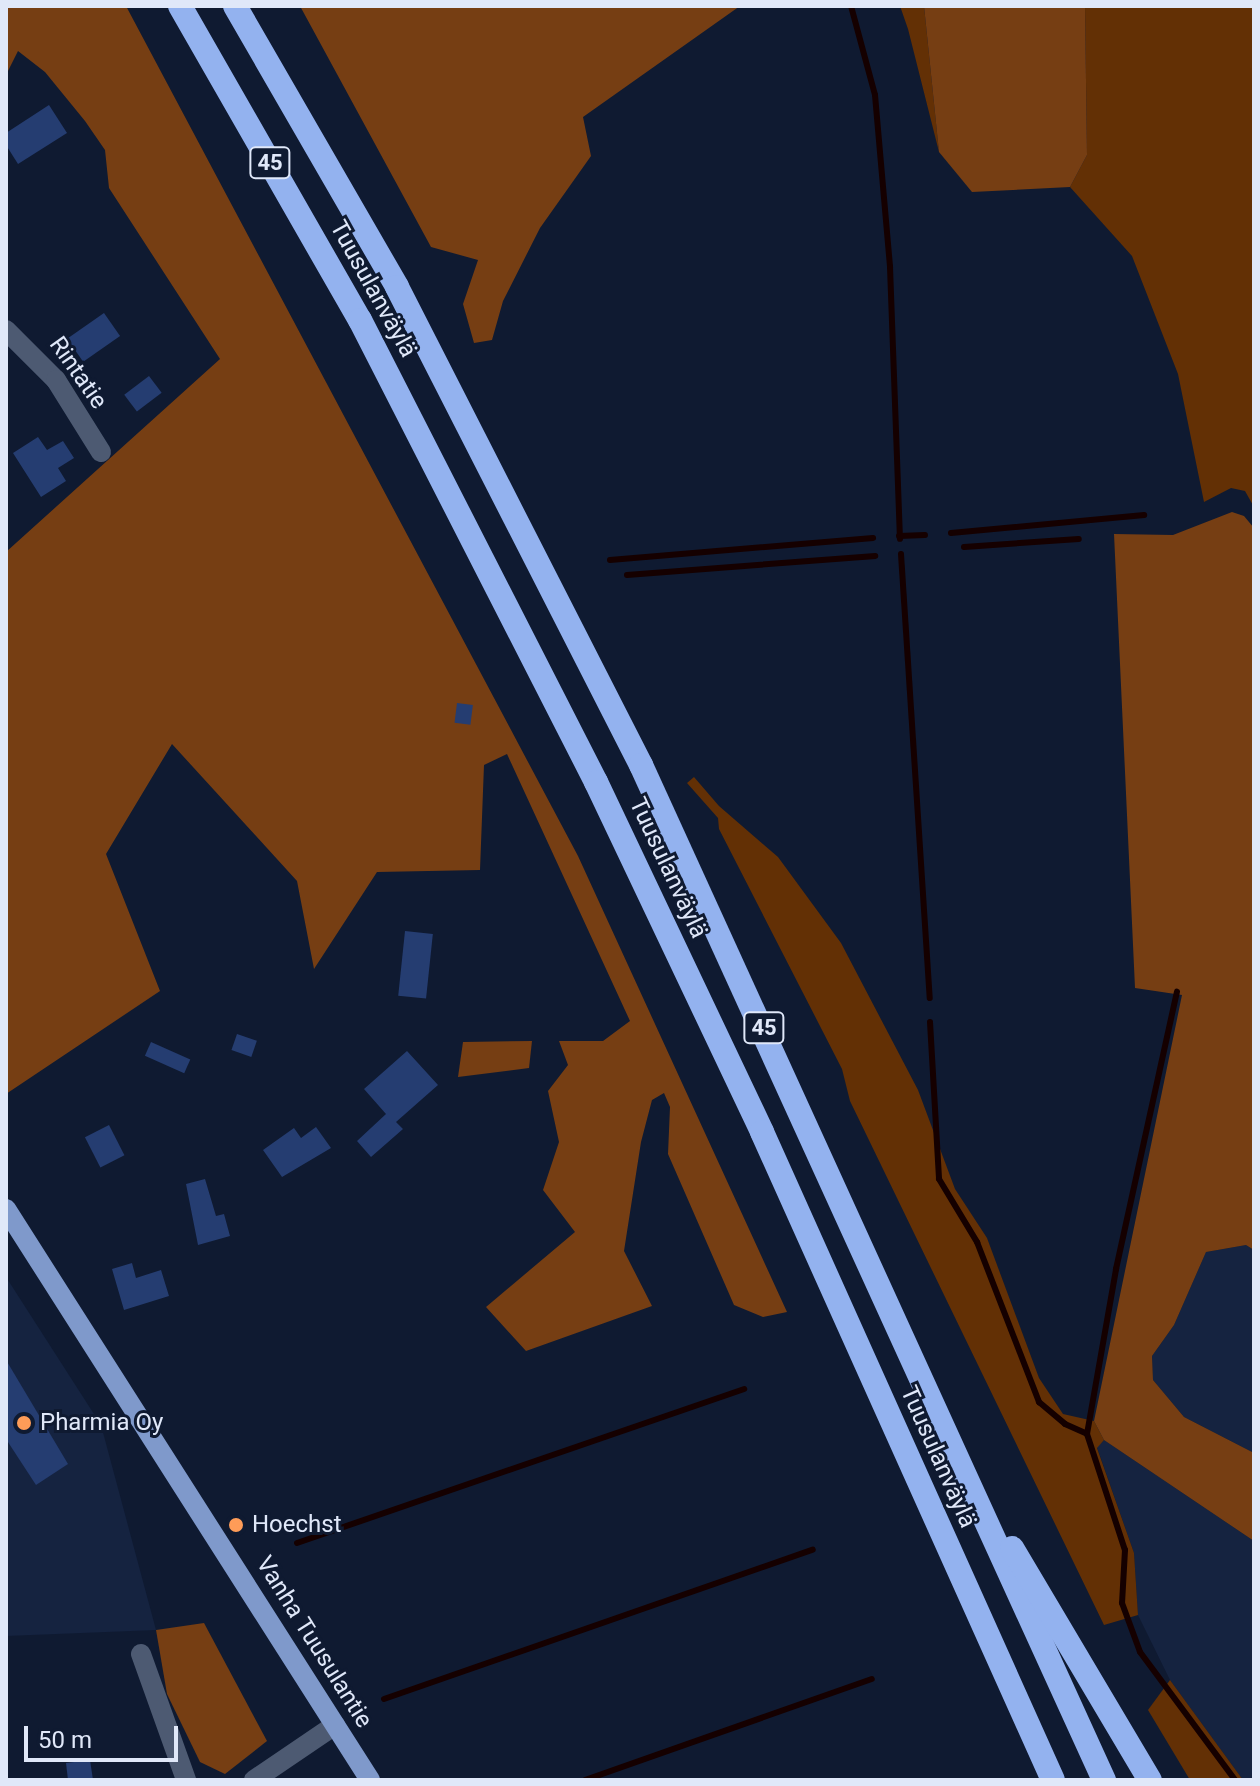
<!DOCTYPE html>
<meta charset="utf-8">
<style>
body{margin:0}
#map{position:relative;width:1260px;height:1786px;overflow:hidden;background:#0f1a31;font-family:Roboto,sans-serif}
div>[style]{position:absolute}
.built>*{inset:0;background:#152340}
.green>*{inset:0;background:#633005}
.forest>*{inset:0;background:#763e13}
.stream>*{height:6px;margin:-3px;padding:0 3px;transform-origin:3px;border-radius:3px;background:#150000}
.building>*{inset:0;background:#253d71;transform-origin:0 0}
.minor>*{height:20px;margin:-10px;padding:0 10px;transform-origin:10px;border-radius:10px;background:#4d5a72}
.major>*{height:20px;margin:-10px;padding:0 10px;transform-origin:10px;border-radius:10px;background:#7f99cb}
.highway>*{height:24px;margin:-12px;padding:0 12px;transform-origin:12px;border-radius:12px;background:#93b2ef}
.dots>*{width:22px;height:22px;translate:-50% -50%;box-sizing:border-box;border:4px solid #0f1a31;border-radius:50%}
span{translate:-50% -50%;white-space:nowrap;text-align:center;line-height:1.15;-webkit-text-stroke:6px #0f1a31;paint-order:stroke}
.shield-label span{padding:2px 6px;background:#0f1a31;border:2px solid;border-radius:6px;-webkit-text-stroke-width:0}
.shield-label{font-size:22px;color:#e0e8f9;font-weight:700}
.street-label{font-size:24px;color:#e0e8f9}
.poi-label{font-size:24px;color:#e0e8f9}
.left{translate:0 -50%;text-align:left}
.frame{position:absolute;inset:0;border:8px solid #e0e8f9;pointer-events:none}
.scale{position:absolute;left:24px;top:1726px;width:154px;height:36px;box-sizing:border-box;border:4px solid #e0e8f9;border-top:0;padding-left:10px;font-size:24px;line-height:28px;white-space:nowrap;color:#e0e8f9;-webkit-text-stroke:6px #0f1a31;paint-order:stroke}
</style>
<div id="map">
<div class="built">
<div style="clip-path:polygon(1246px 1245px,1254px 1250px,1254px 1453px,1184px 1417px,1153px 1380px,1152px 1356px,1174px 1325px,1206px 1252px)"></div>
<div style="clip-path:polygon(6px 1277px,101px 1425px,156px 1630px,6px 1636px)"></div>
<div style="clip-path:polygon(1104px 1440px,1254px 1541px,1254px 1780px,1243px 1780px,1170px 1680px,1138px 1615px,1134px 1553px,1097px 1447px)"></div>
</div>
<div class="green">
<div style="clip-path:polygon(900px 6px,924px 6px,939px 152px,908px 29px)"></div>
<div style="clip-path:polygon(1085px 6px,1254px 6px,1254px 507px,1245px 491px,1231px 488px,1204px 502px,1178px 374px,1132px 256px,1070px 187px,1087px 155px)"></div>
<div style="clip-path:polygon(694px 777px,719px 806px,778px 857px,841px 943px,918px 1090px,955px 1189px,987px 1238px,1039px 1378px,1063px 1414px,1094px 1421px,1104px 1440px,1097px 1448px,1134px 1553px,1138px 1615px,1104px 1625px,850px 1101px,842px 1069px,719px 829px,718px 818px,687px 783px)"></div>
<div style="clip-path:polygon(1170px 1680px,1243px 1780px,1190px 1780px,1148px 1710px)"></div>
</div>
<div class="forest">
<div style="clip-path:polygon(6px 6px,126px 6px,578px 856px,787px 1312px,763px 1317px,734px 1305px,668px 1154px,670px 1107px,664px 1093px,652px 1100px,641px 1142px,624px 1251px,652px 1306px,526px 1351px,486px 1307px,575px 1232px,543px 1190px,559px 1142px,548px 1091px,568px 1065px,559px 1041px,603px 1041px,630px 1021px,507px 754px,484px 765px,480px 870px,377px 872px,314px 969px,297px 881px,172px 744px,106px 854px,160px 991px,6px 1094px,6px 552px,220px 359px,109px 188px,105px 150px,85px 121px,45px 72px,18px 51px,6px 75px)"></div>
<div style="clip-path:polygon(300px 6px,740px 6px,583px 117px,591px 156px,540px 228px,503px 301px,492px 340px,474px 343px,463px 304px,478px 260px,431px 247px)"></div>
<div style="clip-path:polygon(924px 6px,1085px 6px,1087px 155px,1070px 187px,972px 192px,939px 152px)"></div>
<div style="clip-path:polygon(1232px 512px,1244px 516px,1254px 528px,1254px 1250px,1246px 1245px,1206px 1252px,1174px 1325px,1152px 1356px,1153px 1380px,1184px 1417px,1254px 1453px,1254px 1541px,1104px 1440px,1094px 1421px,1182px 995px,1135px 988px,1114px 534px,1173px 535px)"></div>
<div style="clip-path:polygon(532px 1041px,529px 1068px,458px 1077px,463px 1042px)"></div>
<div style="clip-path:polygon(204px 1623px,267px 1741px,225px 1774px,200px 1762px,167px 1694px,156px 1630px)"></div>
</div>
<div class="stream">
<div style="left:851px;top:6px;width:92px;rotate:74.9deg"></div>
<div style="left:875px;top:95px;width:173px;rotate:85deg"></div>
<div style="left:890px;top:267px;width:272px;rotate:87.9deg"></div>
<div style="left:951px;top:533px;width:194px;rotate:-5.3deg"></div>
<div style="left:899px;top:536px;width:26px;rotate:-2deg"></div>
<div style="left:964px;top:547px;width:115px;rotate:-4deg"></div>
<div style="left:901px;top:554px;width:445px;rotate:86.3deg"></div>
<div style="left:610px;top:560px;width:264px;rotate:-4.8deg"></div>
<div style="left:627px;top:575px;width:249px;rotate:-4.4deg"></div>
<div style="left:930px;top:1022px;width:157px;rotate:86.7deg"></div>
<div style="left:939px;top:1179px;width:74px;rotate:58.9deg"></div>
<div style="left:977px;top:1242px;width:172px;rotate:68.8deg"></div>
<div style="left:1039px;top:1402px;width:34px;rotate:40deg"></div>
<div style="left:1065px;top:1424px;width:24px;rotate:24deg"></div>
<div style="left:1087px;top:1434px;width:122px;rotate:71.9deg"></div>
<div style="left:1125px;top:1550px;width:53px;rotate:93.2deg"></div>
<div style="left:1122px;top:1603px;width:52px;rotate:69.8deg"></div>
<div style="left:1140px;top:1652px;width:159px;rotate:53.4deg"></div>
<div style="left:1087px;top:1434px;width:168px;rotate:-80deg"></div>
<div style="left:1116px;top:1269px;width:284px;rotate:-77.6deg"></div>
<div style="left:297px;top:1543px;width:473px;rotate:-19deg"></div>
<div style="left:384px;top:1699px;width:454px;rotate:-19.2deg"></div>
<div style="left:585px;top:1780px;width:304px;rotate:-19.4deg"></div>
</div>
<div class="building">
<div style="clip-path:polygon(49px 105px,67px 133px,18px 164px,6px 145px,6px 133px)"></div>
<div style="left:104px;top:313px;width:28px;height:45px;rotate:55deg"></div>
<div style="left:149px;top:376px;width:21px;height:31px;rotate:53deg"></div>
<div style="clip-path:polygon(38px 437px,47px 450px,63px 441px,74px 458px,58px 468px,66px 481px,41px 497px,13px 453px)"></div>
<div style="left:457px;top:703px;width:16px;height:20px;rotate:7deg"></div>
<div style="left:405px;top:931px;width:28px;height:65px;rotate:6deg"></div>
<div style="left:237px;top:1034px;width:21px;height:17px;rotate:19deg"></div>
<div style="left:151px;top:1042px;width:43px;height:15px;rotate:24deg"></div>
<div style="clip-path:polygon(407px 1051px,438px 1085px,396px 1122px,403px 1129px,371px 1157px,357px 1141px,386px 1114px,364px 1089px)"></div>
<div style="left:109px;top:1125px;width:34px;height:27px;rotate:63deg"></div>
<div style="clip-path:polygon(316px 1127px,331px 1148px,282px 1177px,263px 1150px,294px 1128px,301px 1138px)"></div>
<div style="clip-path:polygon(205px 1179px,216px 1216px,224px 1214px,230px 1236px,198px 1245px,186px 1184px)"></div>
<div style="clip-path:polygon(132px 1263px,136px 1278px,161px 1270px,169px 1296px,124px 1310px,112px 1269px)"></div>
<div style="clip-path:polygon(6px 1360px,68px 1464px,36px 1485px,6px 1439px)"></div>
<div style="clip-path:polygon(90px 1760px,93px 1780px,68px 1780px,66px 1763px)"></div>
</div>
<div class="minor">
<div style="left:6px;top:330px;width:71px;rotate:45deg"></div>
<div style="left:56px;top:380px;width:85px;rotate:58deg"></div>
<div style="left:141px;top:1654px;width:134px;rotate:70.3deg"></div>
<div style="left:254px;top:1780px;width:98px;rotate:-34.2deg"></div>
</div>
<div class="major">
<div style="left:6px;top:1209px;width:677px;rotate:57.48deg"></div>
</div>
<div class="highway">
<div style="left:180px;top:6px;width:362px;rotate:60.2deg"></div>
<div style="left:360px;top:320px;width:519px;rotate:62.94deg"></div>
<div style="left:596px;top:782px;width:387px;rotate:64.6deg"></div>
<div style="left:762px;top:1132px;width:710px;rotate:65.82deg"></div>
<div style="left:235px;top:6px;width:324px;rotate:60deg"></div>
<div style="left:397px;top:287px;width:537px;rotate:62.96deg"></div>
<div style="left:641px;top:765px;width:1116px;rotate:65.48deg"></div>
<div style="left:1012px;top:1548px;width:270px;rotate:59.3deg"></div>
</div>
<div class="dots">
<div style="left:24px;top:1423px;background:#fe9c58"></div>
<div style="left:236px;top:1525px;background:#fe9c58"></div>
</div>
<div class="shield-label">
<span style="left:270px;top:163px">45</span>
<span style="left:764px;top:1028px">45</span>
</div>
<div class="street-label">
<span style="left:373px;top:289px;rotate:61deg">Tuusulanväylä</span>
<span style="left:78px;top:373px;rotate:55deg">Rintatie</span>
<span style="left:668px;top:868px;rotate:65deg">Tuusulanväylä</span>
<span style="left:938px;top:1457px;rotate:66deg">Tuusulanväylä</span>
<span style="left:314px;top:1642px;rotate:58deg">Vanha Tuusulantie</span>
</div>
<div class="poi-label">
<span class="left" style="left:40px;top:1423px">Pharmia Oy</span>
<span class="left" style="left:252px;top:1525px">Hoechst</span>
</div>
<div class="frame"></div>
<div class="scale">50 m</div>
</div>
